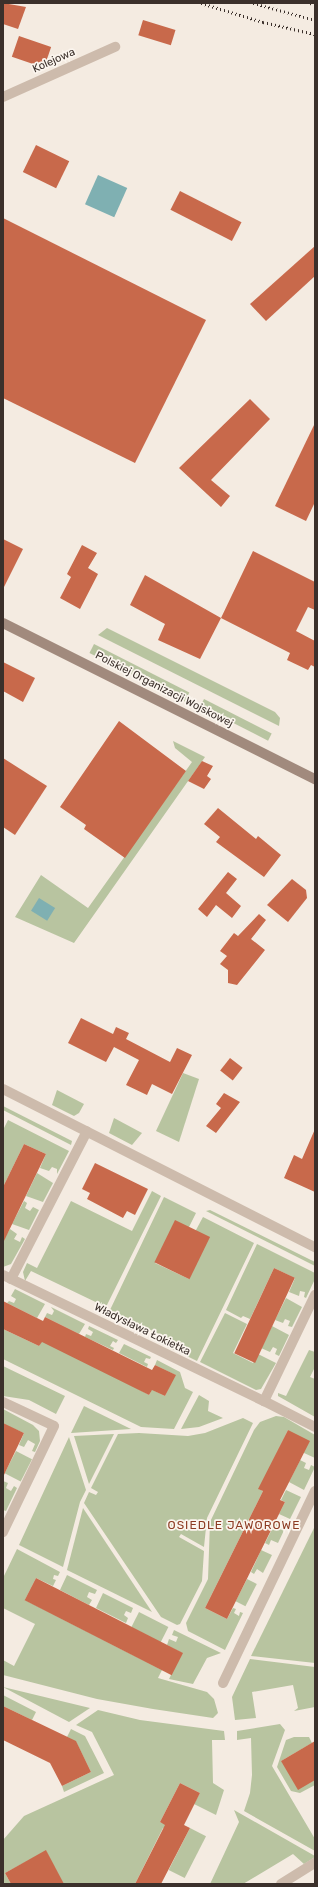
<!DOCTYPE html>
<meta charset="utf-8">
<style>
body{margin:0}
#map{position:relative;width:318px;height:1887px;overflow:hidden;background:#f4ebe1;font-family:Rubik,sans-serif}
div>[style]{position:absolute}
.green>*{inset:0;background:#b8c4a0;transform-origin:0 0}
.water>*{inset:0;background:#7fb0b2;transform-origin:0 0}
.building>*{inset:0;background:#c8694b;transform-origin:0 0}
.minor>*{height:10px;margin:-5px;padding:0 5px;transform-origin:5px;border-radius:5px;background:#cdbbac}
.secondary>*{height:10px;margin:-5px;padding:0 5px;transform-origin:5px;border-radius:5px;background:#a18a7d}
.rail>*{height:3px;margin-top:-1.5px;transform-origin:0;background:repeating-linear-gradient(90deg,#3b302b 0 1px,transparent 0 4px)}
span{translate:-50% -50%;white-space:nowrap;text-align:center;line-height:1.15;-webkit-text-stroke:3.5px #fbf5ee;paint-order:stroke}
.street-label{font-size:11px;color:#3b302b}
.neighbourhood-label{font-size:12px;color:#8c3b22;letter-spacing:1px}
.frame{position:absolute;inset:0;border:4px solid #3b302b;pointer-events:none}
</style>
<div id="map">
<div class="green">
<div style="clip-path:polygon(107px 628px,275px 712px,280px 718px,279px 726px,98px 635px)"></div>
<div style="left:94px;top:644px;width:107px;height:10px;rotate:27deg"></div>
<div style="left:204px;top:699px;width:76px;height:8px;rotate:27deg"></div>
<div style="clip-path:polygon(173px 741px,205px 757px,74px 943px,15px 917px,41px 875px,88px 908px,192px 762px,175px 748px)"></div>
<div style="clip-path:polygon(183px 1073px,199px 1079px,179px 1142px,156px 1131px)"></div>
<div style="clip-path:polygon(57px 1090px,84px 1104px,79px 1113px,74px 1116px,52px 1105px)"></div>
<div style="clip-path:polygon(3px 1106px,72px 1141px,71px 1145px,3px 1110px)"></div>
<div style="clip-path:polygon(114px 1118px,142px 1133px,132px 1145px,109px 1133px)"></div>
<div style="clip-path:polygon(8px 1120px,69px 1151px,57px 1174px,57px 1169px,52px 1167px,49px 1171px,40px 1168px,46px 1154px,24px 1144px,3px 1187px,3px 1130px)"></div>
<div style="clip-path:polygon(37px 1173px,53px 1183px,43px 1202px,26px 1196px)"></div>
<div style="clip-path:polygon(152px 1191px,161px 1196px,106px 1307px,31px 1271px,25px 1281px,23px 1272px,27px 1263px,37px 1268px,71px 1201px,132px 1231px)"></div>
<div style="clip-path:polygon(164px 1197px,196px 1213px,189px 1227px,155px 1263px,189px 1279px,196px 1230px,203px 1217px,254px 1243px,197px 1361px,156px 1341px,159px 1334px,110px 1310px)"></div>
<div style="clip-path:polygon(24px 1201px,27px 1203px,25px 1208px,30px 1211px,33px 1207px,39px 1210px,29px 1230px,12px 1224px)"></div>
<div style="clip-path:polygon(210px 1210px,315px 1262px,315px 1266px,206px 1211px)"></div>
<div style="clip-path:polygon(10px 1229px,17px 1234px,14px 1239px,20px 1242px,22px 1237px,25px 1239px,11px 1264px,3px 1267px,3px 1240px)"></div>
<div style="clip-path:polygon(257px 1244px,315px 1273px,315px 1279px,306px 1298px,304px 1297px,305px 1292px,300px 1291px,299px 1296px,289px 1292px,295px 1278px,274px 1268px,250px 1319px,243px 1316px,241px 1318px,226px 1310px)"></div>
<div style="clip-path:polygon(15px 1289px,45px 1304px,37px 1318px,7px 1303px,9px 1301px,14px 1303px,16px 1299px,11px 1296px)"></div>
<div style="clip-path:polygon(286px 1298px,302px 1307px,292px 1327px,288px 1326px,290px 1321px,285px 1319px,283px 1323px,275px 1320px)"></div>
<div style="clip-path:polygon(51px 1307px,85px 1324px,79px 1334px,45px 1317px,47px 1313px,52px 1315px,54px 1311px)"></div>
<div style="clip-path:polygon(225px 1313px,247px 1324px,233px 1353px,253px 1363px,258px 1354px,276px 1363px,261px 1389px,256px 1390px,200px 1362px)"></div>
<div style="clip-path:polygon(89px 1326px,118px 1340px,116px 1343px,113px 1341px,110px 1346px,114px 1348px,113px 1350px,85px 1337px,86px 1334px,91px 1336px,93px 1332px,88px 1329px)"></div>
<div style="clip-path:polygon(272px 1326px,289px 1335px,279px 1356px,275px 1354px,277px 1349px,273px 1347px,270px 1352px,261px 1348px)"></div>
<div style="clip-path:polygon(3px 1329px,39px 1346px,44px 1336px,149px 1395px,154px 1385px,155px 1391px,165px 1396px,175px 1375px,155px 1365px,157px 1360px,180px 1372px,185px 1388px,193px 1392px,174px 1429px,141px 1427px,3px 1359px)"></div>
<div style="clip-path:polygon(124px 1344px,151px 1357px,150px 1359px,146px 1358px,144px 1362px,148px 1364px,147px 1367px,119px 1353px)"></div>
<div style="clip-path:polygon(309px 1350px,315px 1352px,315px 1367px,310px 1377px,315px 1379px,315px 1417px,278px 1396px,278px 1393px,286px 1396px)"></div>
<div style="clip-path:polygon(3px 1366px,65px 1396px,56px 1414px,29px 1400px,3px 1396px)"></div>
<div style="clip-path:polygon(199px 1395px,209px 1401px,208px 1411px,223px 1418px,199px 1427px,181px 1429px)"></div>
<div style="clip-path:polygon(84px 1406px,131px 1429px,71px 1433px)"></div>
<div style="clip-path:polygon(3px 1409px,33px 1425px,39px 1431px,40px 1441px,35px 1452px,32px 1451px,35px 1444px,28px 1440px,24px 1447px,19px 1445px,24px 1433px,3px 1424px)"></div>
<div style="clip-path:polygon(276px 1416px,284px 1417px,315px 1435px,315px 1458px,304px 1453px,288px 1430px,259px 1489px,263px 1491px,205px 1608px,227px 1619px,233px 1608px,236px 1609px,234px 1613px,239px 1616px,240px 1612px,243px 1613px,225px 1650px,188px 1631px,186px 1623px,208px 1579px,210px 1522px,254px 1430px,260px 1422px)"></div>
<div style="clip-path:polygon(243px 1418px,253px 1423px,207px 1518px,204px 1547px,181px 1534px,179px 1537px,204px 1551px,202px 1581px,180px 1624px,177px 1625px,161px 1617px,84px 1503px,89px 1492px,96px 1495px,98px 1492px,91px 1488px,118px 1434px,139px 1433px,188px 1436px,205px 1433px)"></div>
<div style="clip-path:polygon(114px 1434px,89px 1484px,74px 1436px)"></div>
<div style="clip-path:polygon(69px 1437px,86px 1490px,80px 1502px,63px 1567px,19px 1545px)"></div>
<div style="left:16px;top:1451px;width:18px;height:25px;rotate:27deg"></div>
<div style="clip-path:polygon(300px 1460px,306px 1463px,304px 1468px,309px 1470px,311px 1465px,315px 1467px,304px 1490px,289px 1482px)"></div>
<div style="clip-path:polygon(3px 1481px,8px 1483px,6px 1488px,11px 1491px,14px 1486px,17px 1488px,6px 1511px,3px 1510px)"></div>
<div style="clip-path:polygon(286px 1490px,301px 1497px,290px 1519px,279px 1514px,285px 1502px,281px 1500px)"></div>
<div style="clip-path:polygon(83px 1508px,152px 1612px,67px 1570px)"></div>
<div style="clip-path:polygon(276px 1521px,280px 1523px,277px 1528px,282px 1530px,284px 1525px,286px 1526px,278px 1543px,271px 1540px,269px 1545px,265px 1543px)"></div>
<div style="clip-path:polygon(315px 1526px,315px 1663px,251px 1656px)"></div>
<div style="clip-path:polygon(17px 1549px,60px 1572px,58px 1576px,54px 1575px,53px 1579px,56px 1580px,53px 1586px,36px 1578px,25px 1600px,162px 1670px,158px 1678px,207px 1692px,214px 1699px,218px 1713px,213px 1718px,153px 1709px,97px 1699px,3px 1675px,3px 1660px,14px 1666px,35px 1624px,3px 1608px,3px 1578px)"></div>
<div style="clip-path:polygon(261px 1550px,272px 1555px,263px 1573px,257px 1569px,254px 1574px,251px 1572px)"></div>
<div style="clip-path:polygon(67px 1575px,97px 1590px,95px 1594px,89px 1592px,87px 1597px,92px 1600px,89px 1605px,60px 1590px)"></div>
<div style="left:247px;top:1579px;width:11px;height:25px;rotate:27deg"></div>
<div style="clip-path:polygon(103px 1593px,133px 1608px,131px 1613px,126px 1611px,124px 1615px,128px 1618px,126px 1623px,96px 1608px)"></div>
<div style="left:139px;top:1612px;width:33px;height:17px;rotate:27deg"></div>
<div style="clip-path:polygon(174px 1630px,221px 1653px,207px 1658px,193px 1684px,169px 1679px,182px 1653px,167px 1645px,169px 1639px,176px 1642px,178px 1637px,172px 1635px)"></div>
<div style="clip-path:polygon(250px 1659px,315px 1667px,315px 1707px,294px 1711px,298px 1708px,293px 1685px,252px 1692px,256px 1718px,235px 1720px,232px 1697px)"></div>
<div style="clip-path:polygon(3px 1687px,90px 1708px,69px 1722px)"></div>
<div style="clip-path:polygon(3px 1695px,36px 1712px,32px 1720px,3px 1706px)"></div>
<div style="clip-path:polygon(98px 1710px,140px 1720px,224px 1731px,225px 1740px,212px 1740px,213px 1783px,224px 1790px,216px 1815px,194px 1804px,200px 1793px,180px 1783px,160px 1822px,171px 1827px,163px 1828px,135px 1884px,63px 1884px,46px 1851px,5px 1873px,11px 1884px,3px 1884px,3px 1840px,24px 1816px,114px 1775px,92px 1732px,76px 1725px)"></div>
<div style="clip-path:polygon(280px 1724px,285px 1730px,272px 1766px,315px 1839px,315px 1851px,244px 1811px,250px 1793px,252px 1775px,251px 1738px,237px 1740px,237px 1731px)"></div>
<div style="clip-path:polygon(71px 1729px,85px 1736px,104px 1773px,64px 1792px,62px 1786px,91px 1772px,76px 1742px,67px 1737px)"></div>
<div style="clip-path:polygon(294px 1737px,309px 1737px,312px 1743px,281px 1761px,315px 1780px,315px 1785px,300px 1793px,291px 1791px,277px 1767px,286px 1740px)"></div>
<div style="clip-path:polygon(234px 1810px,315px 1856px,315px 1857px,304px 1864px,293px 1854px,243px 1884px,210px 1884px,239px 1822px)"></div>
<div style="left:190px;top:1828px;width:18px;height:47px;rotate:27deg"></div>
</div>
<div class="water">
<div style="left:98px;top:175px;width:32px;height:32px;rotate:24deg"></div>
<div style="left:39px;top:898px;width:19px;height:15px;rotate:32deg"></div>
</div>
<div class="building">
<div style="clip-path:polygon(3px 3px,26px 7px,18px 29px,3px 24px)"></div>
<div style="left:143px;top:20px;width:34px;height:16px;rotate:17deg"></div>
<div style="left:19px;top:36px;width:34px;height:22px;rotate:19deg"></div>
<div style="left:36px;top:145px;width:37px;height:30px;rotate:26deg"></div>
<div style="left:180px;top:191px;width:69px;height:21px;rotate:27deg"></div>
<div style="clip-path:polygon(3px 218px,206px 320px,135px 463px,3px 398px)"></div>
<div style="clip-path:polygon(315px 246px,315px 276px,266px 321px,250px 304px)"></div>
<div style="clip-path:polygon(250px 399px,270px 419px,211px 480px,230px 496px,221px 507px,179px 468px)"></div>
<div style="clip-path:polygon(315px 423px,315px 502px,306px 521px,275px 506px)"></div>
<div style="clip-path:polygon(3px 539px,23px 549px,3px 589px)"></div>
<div style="clip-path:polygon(82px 545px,97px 553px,88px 568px,98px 574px,80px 609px,60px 598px,71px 577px,67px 574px)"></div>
<div style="clip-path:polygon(253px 551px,315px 582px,315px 610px,308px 607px,296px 631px,315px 641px,315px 667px,311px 665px,308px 670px,287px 660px,290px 653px,221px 618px)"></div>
<div style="clip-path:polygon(145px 575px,221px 618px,200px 659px,158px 640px,165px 624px,130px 605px)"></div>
<div style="clip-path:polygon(3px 662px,35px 678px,23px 702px,3px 691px)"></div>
<div style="clip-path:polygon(119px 721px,186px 771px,125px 858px,84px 829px,86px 825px,60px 807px)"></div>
<div style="clip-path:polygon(3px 758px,47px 786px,15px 835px,3px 827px)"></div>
<div style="clip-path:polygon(202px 761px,213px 766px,207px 776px,211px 779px,204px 789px,188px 781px)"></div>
<div style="clip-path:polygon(218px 808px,256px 839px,258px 836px,281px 855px,264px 877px,216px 842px,220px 837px,204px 824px)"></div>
<div style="clip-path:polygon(228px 872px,237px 879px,226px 893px,241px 906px,232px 918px,216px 905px,207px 917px,198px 909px)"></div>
<div style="clip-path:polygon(292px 879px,306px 890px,307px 898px,288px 922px,267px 905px)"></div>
<div style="clip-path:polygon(259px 914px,266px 920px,251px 939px,265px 950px,237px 985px,228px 983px,228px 970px,220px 964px,227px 956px,220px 951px,234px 933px,238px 936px)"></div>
<div style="clip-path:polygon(81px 1018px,113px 1034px,116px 1027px,129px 1033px,126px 1039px,170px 1062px,177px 1048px,192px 1055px,172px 1094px,152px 1084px,147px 1095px,126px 1085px,139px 1060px,114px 1047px,106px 1062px,68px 1043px)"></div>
<div style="left:230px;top:1058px;width:16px;height:16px;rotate:38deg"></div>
<div style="clip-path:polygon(224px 1093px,240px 1102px,216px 1133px,206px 1126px,221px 1108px,216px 1104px)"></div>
<div style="clip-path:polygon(315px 1129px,315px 1192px,284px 1178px,294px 1155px,302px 1159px)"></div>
<div style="clip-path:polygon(24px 1144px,46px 1154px,3px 1243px,3px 1187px)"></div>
<div style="clip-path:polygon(95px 1163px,148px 1189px,135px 1215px,127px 1211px,123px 1218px,87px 1199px,90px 1193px,82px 1189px)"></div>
<div style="left:175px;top:1220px;width:39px;height:47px;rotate:26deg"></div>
<div style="left:274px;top:1268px;width:23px;height:94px;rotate:25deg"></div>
<div style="clip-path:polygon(3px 1301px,43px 1321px,45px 1317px,152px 1370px,155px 1365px,176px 1375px,165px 1396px,152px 1390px,149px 1395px,42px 1342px,39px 1346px,3px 1329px)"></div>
<div style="clip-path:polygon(3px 1423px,24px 1433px,3px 1477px)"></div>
<div style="clip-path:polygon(288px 1430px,310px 1441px,280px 1500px,285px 1502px,227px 1619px,205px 1608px,263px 1491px,258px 1489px)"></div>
<div style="left:36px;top:1578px;width:165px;height:25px;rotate:27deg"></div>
<div style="clip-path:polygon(3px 1706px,76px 1741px,91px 1772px,62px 1786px,50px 1763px,3px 1740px)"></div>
<div style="clip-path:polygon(315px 1741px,315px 1780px,298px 1790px,281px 1761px)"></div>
<div style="clip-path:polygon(180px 1783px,200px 1793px,184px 1825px,190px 1828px,161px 1884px,135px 1884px,165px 1825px,160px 1822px)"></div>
<div style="clip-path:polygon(46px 1850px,64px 1884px,11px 1884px,5px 1873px)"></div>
</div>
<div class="minor">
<div style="left:3px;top:97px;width:123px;rotate:-24.1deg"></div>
<div style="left:3px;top:1089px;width:350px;rotate:26.9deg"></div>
<div style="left:3px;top:1275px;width:290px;rotate:25.8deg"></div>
<div style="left:264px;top:1401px;width:118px;rotate:-64.3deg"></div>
<div style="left:11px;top:1279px;width:166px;rotate:-62.8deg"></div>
<div style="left:264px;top:1401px;width:57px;rotate:27deg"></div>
<div style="left:3px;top:1402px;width:56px;rotate:25.2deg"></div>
<div style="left:54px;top:1426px;width:118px;rotate:115.7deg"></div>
<div style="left:223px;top:1683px;width:213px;rotate:-64.4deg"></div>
<div style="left:281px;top:1884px;width:40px;rotate:-32deg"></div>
</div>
<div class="secondary">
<div style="left:3px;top:623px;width:349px;rotate:26.6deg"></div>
</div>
<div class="rail">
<div style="left:201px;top:3px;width:65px;rotate:17deg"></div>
<div style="left:263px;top:22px;width:53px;rotate:13deg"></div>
<div style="left:253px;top:3px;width:64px;rotate:15.3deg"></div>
<div style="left:310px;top:3px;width:5px;rotate:11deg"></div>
</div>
<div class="street-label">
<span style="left:54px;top:61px;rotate:-24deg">Kolejowa</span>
<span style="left:164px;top:690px;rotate:27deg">Polskiej Organizacji Wojskowej</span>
<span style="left:142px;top:1330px;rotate:26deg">Władysława Łokietka</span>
</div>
<div class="neighbourhood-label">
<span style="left:234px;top:1526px">OSIEDLE JAWOROWE</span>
</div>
<div class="frame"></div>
</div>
